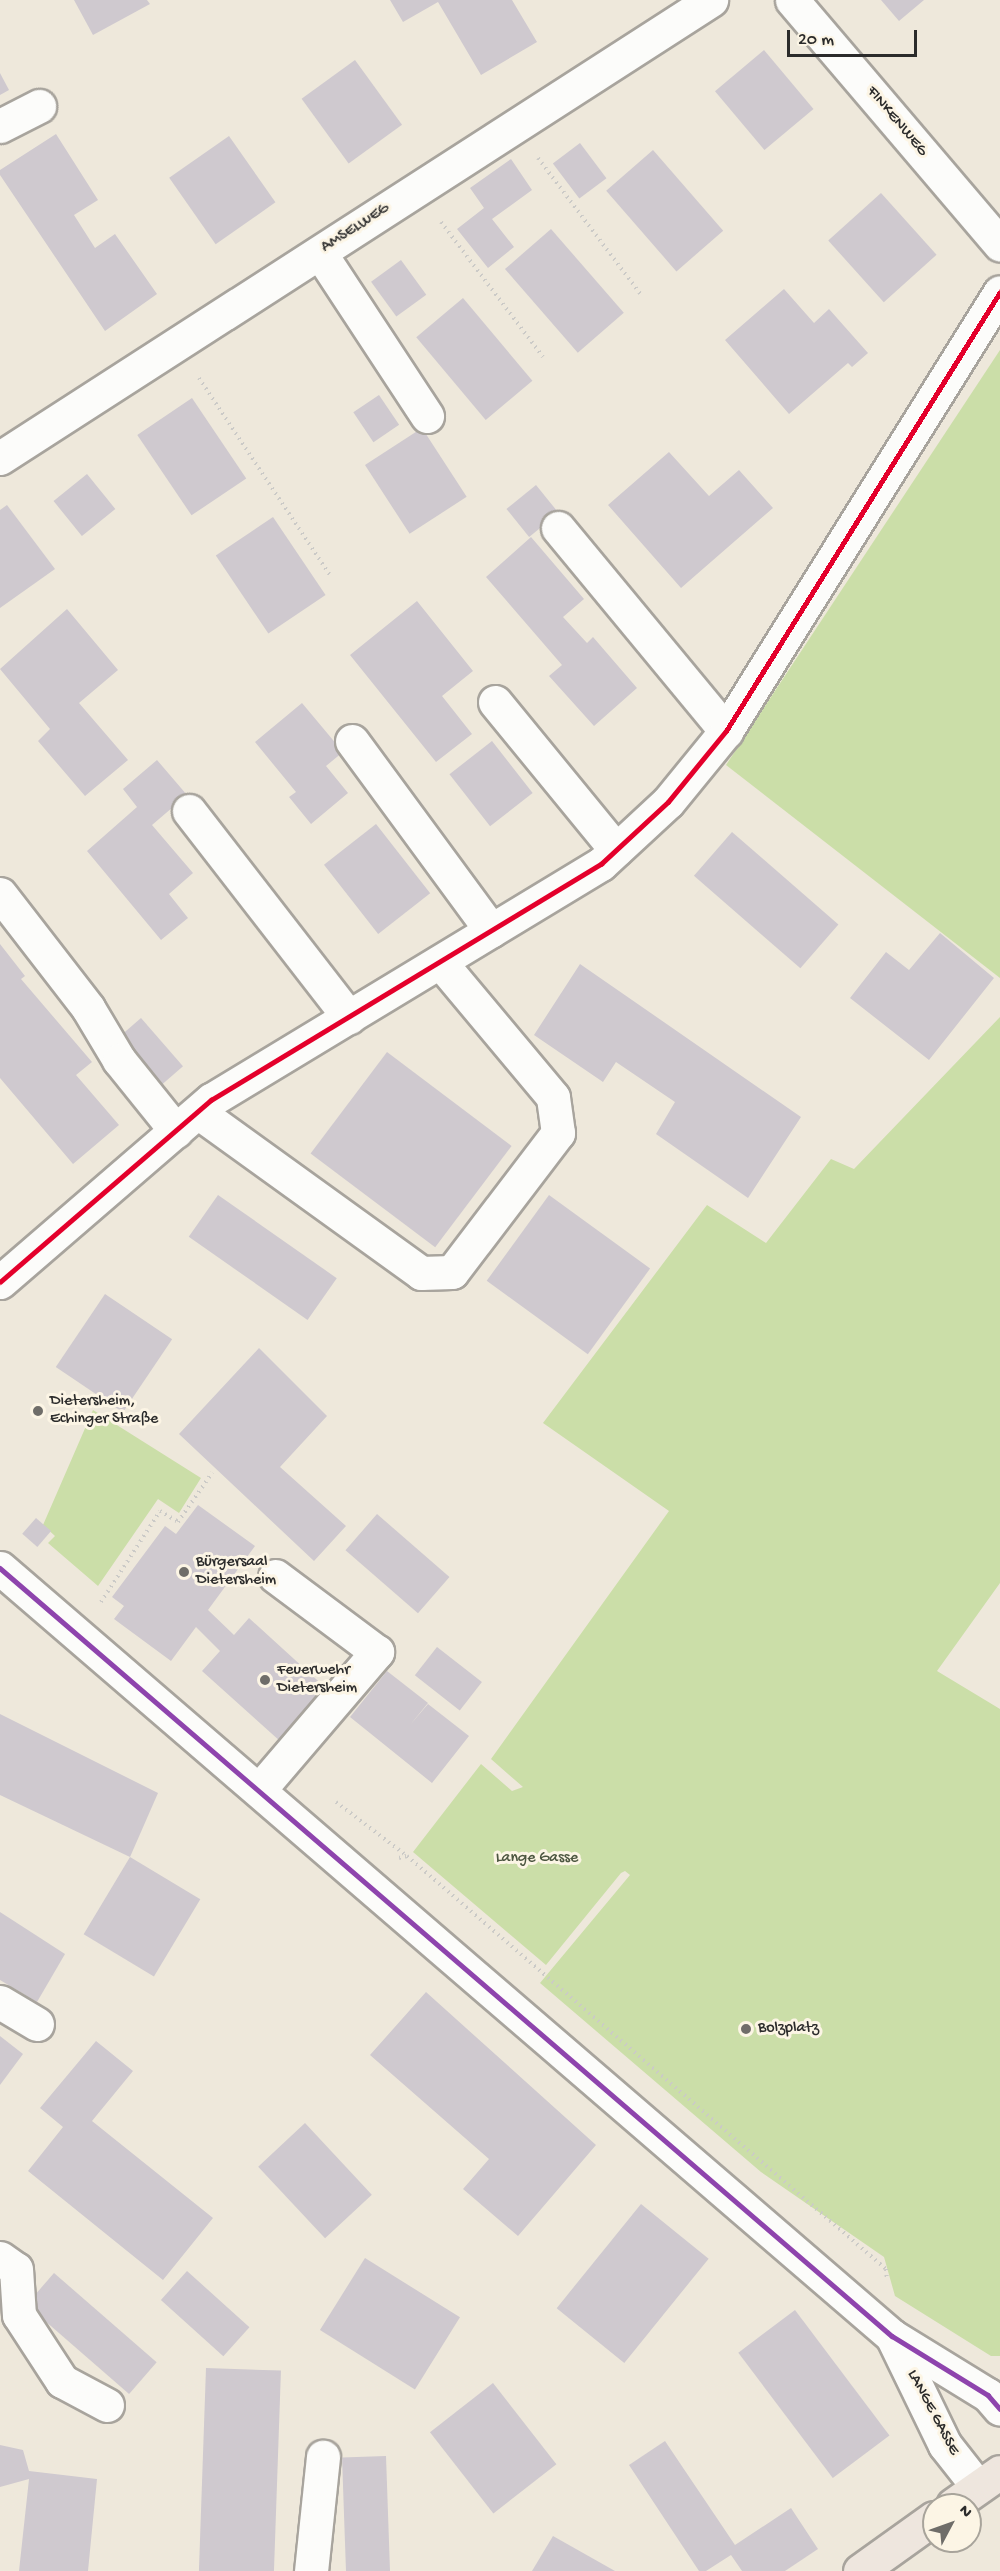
<!DOCTYPE html>
<meta charset="utf-8">
<style>
body{margin:0}
#map{position:relative;width:1000px;height:2571px;overflow:hidden;background:#eee8db;font-family:"Gochi Hand",sans-serif}
div>[style]{position:absolute}
.green>*{inset:0;background:#cbdea8}
.building>*{inset:0;background:#cfc9cf;transform-origin:0 0}
.path>*{height:4px;margin-top:-2px;transform-origin:0;background:repeating-linear-gradient(90deg,#cbcac7 0 1.5px,transparent 0 6px)}
.roads{filter:drop-shadow(2px 0 #a8a49d) drop-shadow(-2px 0 #a8a49d) drop-shadow(0 2px #a8a49d) drop-shadow(0 -2px #a8a49d)}
.minor>*{height:33px;margin:-16.5px;padding:0 16.5px;transform-origin:16.5px;border-radius:16.5px;background:#fcfcfa}
.major>*{height:33px;margin:-16.5px;padding:0 16.5px;transform-origin:16.5px;border-radius:16.5px;background:#eee6de}
.bus-1>*{height:4.5px;margin:-2.25px;padding:0 2.25px;transform-origin:2.25px;border-radius:2.25px;background:#e4002b}
.bus-2>*{height:4.5px;margin:-2.25px;padding:0 2.25px;transform-origin:2.25px;border-radius:2.25px;background:#8e44ad}
.dots>*{width:16px;height:16px;translate:-50% -50%;box-sizing:border-box;border:3px solid #fcf5e5;border-radius:50%}
span{translate:-50% -50%;white-space:nowrap;text-align:center;line-height:1.15;-webkit-text-stroke:6px #fcf5e5;paint-order:stroke}
.street-label{font-size:16px;color:#2b2b2b}
.poi-label{font-size:16px;color:#2b2b2b}
.left{translate:0 -50%;text-align:left}
.park-label{font-size:16px;color:#4c5640}
.north{position:absolute;left:922px;top:2493px;width:60px;height:60px;box-sizing:border-box;background:#fcf5e5;border:2px solid #a8a49b;border-radius:50%;rotate:49deg;font-size:16px;font-weight:700;line-height:24px;text-align:center;color:#2b2b2b}
.north::after{content:'';display:block;margin:auto;width:21px;height:27px;background:#6f6d69;clip-path:polygon(50% 0,100% 100%,50% 72%,0 100%)}
.scale{position:absolute;left:787px;top:30px;width:130px;height:27px;box-sizing:border-box;border:3px solid #2b2b2b;border-top:0;padding-left:8px;font-size:18px;line-height:21px;white-space:nowrap;color:#2b2b2b;-webkit-text-stroke:4px #fcf5e5;paint-order:stroke}
</style>
<div id="map">
<div class="green">
<div style="clip-path:polygon(1000px 350px,1000px 978px,726px 765px)"></div>
<div style="clip-path:polygon(1000px 1017px,1000px 1583px,937px 1671px,1000px 1709px,1000px 2356px,991px 2356px,895px 2296px,884px 2257px,761px 2172px,540px 1983px,630px 1875px,625px 1871px,621px 1873px,546px 1965px,413px 1852px,481px 1764px,512px 1791px,523px 1787px,491px 1759px,669px 1511px,543px 1423px,707px 1205px,766px 1243px,831px 1159px,854px 1169px)"></div>
<div style="clip-path:polygon(93px 1410px,201px 1478px,179px 1513px,158px 1499px,98px 1586px,48px 1543px,55px 1536px,43px 1525px)"></div>
</div>
<div class="building">
<div style="clip-path:polygon(74px 0,147px 0,150px 4px,93px 35px)"></div>
<div style="clip-path:polygon(390px 0,512px 0,537px 42px,481px 75px,438px 2px,403px 22px)"></div>
<div style="clip-path:polygon(881px 0,924px 0,899px 21px)"></div>
<div style="left:764px;top:50px;width:77px;height:64px;rotate:50deg"></div>
<div style="left:355px;top:60px;width:80px;height:66px;rotate:54deg"></div>
<div style="clip-path:polygon(0 73px,9px 90px,0 95px)"></div>
<div style="clip-path:polygon(56px 134px,98px 200px,74px 215px,95px 248px,115px 234px,157px 294px,105px 331px,0 175px,0 170px)"></div>
<div style="left:229px;top:136px;width:81px;height:73px;rotate:55deg"></div>
<div style="left:580px;top:143px;width:44px;height:34px;rotate:53deg"></div>
<div style="left:653px;top:150px;width:107px;height:62px;rotate:49deg"></div>
<div style="clip-path:polygon(511px 159px,532px 190px,492px 219px,514px 247px,488px 268px,457px 229px,484px 208px,470px 188px)"></div>
<div style="left:881px;top:193px;width:83px;height:71px;rotate:48deg"></div>
<div style="left:551px;top:229px;width:111px;height:61px;rotate:49deg"></div>
<div style="left:401px;top:260px;width:43px;height:37px;rotate:54deg"></div>
<div style="clip-path:polygon(784px 289px,814px 323px,829px 309px,868px 353px,852px 367px,848px 363px,789px 414px,725px 340px)"></div>
<div style="left:463px;top:298px;width:108px;height:61px;rotate:50deg"></div>
<div style="left:379px;top:395px;width:36px;height:31px;rotate:56deg"></div>
<div style="left:192px;top:398px;width:97px;height:66px;rotate:56deg"></div>
<div style="left:422px;top:428px;width:82px;height:68px;rotate:57deg"></div>
<div style="clip-path:polygon(669px 452px,709px 496px,739px 470px,773px 508px,681px 588px,608px 505px)"></div>
<div style="left:87px;top:474px;width:45px;height:43px;rotate:51deg"></div>
<div style="left:536px;top:485px;width:36px;height:38px;rotate:51deg"></div>
<div style="clip-path:polygon(7px 505px,55px 569px,0 608px,0 510px)"></div>
<div style="left:273px;top:517px;width:94px;height:69px;rotate:56deg"></div>
<div style="clip-path:polygon(531px 537px,584px 599px,563px 617px,587px 643px,593px 637px,637px 688px,594px 726px,549px 676px,562px 665px,486px 577px)"></div>
<div style="clip-path:polygon(417px 601px,473px 671px,442px 696px,472px 734px,436px 762px,350px 655px)"></div>
<div style="clip-path:polygon(67px 609px,118px 670px,79px 703px,128px 760px,85px 796px,38px 741px,50px 729px,0 669px)"></div>
<div style="clip-path:polygon(302px 703px,343px 752px,326px 766px,348px 793px,311px 824px,289px 797px,296px 792px,255px 742px)"></div>
<div style="left:492px;top:741px;width:66px;height:54px;rotate:52deg"></div>
<div style="clip-path:polygon(157px 760px,187px 795px,152px 825px,193px 873px,169px 894px,188px 918px,161px 940px,87px 851px,137px 807px,123px 789px)"></div>
<div style="left:376px;top:824px;width:88px;height:66px;rotate:52deg"></div>
<div style="left:732px;top:832px;width:141px;height:58px;rotate:41deg"></div>
<div style="clip-path:polygon(940px 933px,994px 978px,929px 1060px,850px 998px,886px 952px,909px 970px)"></div>
<div style="clip-path:polygon(0 944px,25px 976px,21px 979px,92px 1062px,76px 1075px,119px 1125px,73px 1164px,0 1078px)"></div>
<div style="clip-path:polygon(580px 964px,801px 1117px,748px 1198px,656px 1134px,675px 1102px,616px 1062px,603px 1082px,534px 1035px)"></div>
<div style="left:141px;top:1018px;width:64px;height:37px;rotate:49deg"></div>
<div style="left:387px;top:1052px;width:156px;height:127px;rotate:37deg"></div>
<div style="left:218px;top:1195px;width:145px;height:51px;rotate:35deg"></div>
<div style="left:549px;top:1195px;width:125px;height:106px;rotate:36deg"></div>
<div style="left:105px;top:1294px;width:81px;height:88px;rotate:34deg"></div>
<div style="clip-path:polygon(259px 1348px,327px 1416px,280px 1467px,346px 1526px,314px 1561px,179px 1434px)"></div>
<div style="clip-path:polygon(198px 1505px,255px 1546px,208px 1610px,234px 1635px,249px 1618px,328px 1690px,281px 1742px,202px 1671px,220px 1651px,196px 1627px,171px 1661px,114px 1619px,124px 1606px,112px 1597px,165px 1526px,176px 1534px)"></div>
<div style="left:377px;top:1514px;width:96px;height:48px;rotate:41deg"></div>
<div style="left:36px;top:1518px;width:20px;height:21px;rotate:41deg"></div>
<div style="left:437px;top:1647px;width:57px;height:36px;rotate:38deg"></div>
<div style="clip-path:polygon(387px 1671px,428px 1703px,410px 1725px,428px 1704px,469px 1736px,432px 1783px,350px 1717px)"></div>
<div style="clip-path:polygon(0 1714px,158px 1793px,130px 1857px,0 1795px)"></div>
<div style="left:130px;top:1857px;width:82px;height:90px;rotate:31deg"></div>
<div style="clip-path:polygon(0 1912px,65px 1954px,37px 2002px,0 1980px)"></div>
<div style="clip-path:polygon(426px 1992px,596px 2145px,518px 2236px,463px 2189px,489px 2159px,370px 2055px)"></div>
<div style="clip-path:polygon(0 2036px,23px 2054px,0 2085px)"></div>
<div style="clip-path:polygon(96px 2041px,133px 2071px,92px 2121px,213px 2218px,163px 2280px,28px 2171px,63px 2127px,40px 2108px)"></div>
<div style="left:305px;top:2123px;width:98px;height:64px;rotate:47deg"></div>
<div style="left:641px;top:2204px;width:87px;height:134px;rotate:39deg"></div>
<div style="left:365px;top:2258px;width:112px;height:85px;rotate:32deg"></div>
<div style="left:187px;top:2271px;width:84px;height:39px;rotate:42deg"></div>
<div style="left:54px;top:2273px;width:136px;height:42px;rotate:41deg"></div>
<div style="left:795px;top:2310px;width:157px;height:71px;rotate:53deg"></div>
<div style="left:206px;top:2368px;width:75px;height:203px;rotate:2deg"></div>
<div style="left:493px;top:2383px;width:103px;height:80px;rotate:52deg"></div>
<div style="clip-path:polygon(665px 2441px,735px 2545px,791px 2508px,818px 2549px,785px 2571px,742px 2571px,731px 2555px,706px 2571px,699px 2571px,629px 2465px)"></div>
<div style="clip-path:polygon(0 2445px,23px 2450px,29px 2471px,97px 2479px,88px 2571px,19px 2571px,29px 2479px,0 2487px)"></div>
<div style="left:386px;top:2456px;width:115px;height:44px;rotate:88deg"></div>
<div style="clip-path:polygon(553px 2536px,615px 2571px,532px 2571px)"></div>
</div>
<div class="path">
<div style="left:538px;top:158px;width:173px;rotate:53deg"></div>
<div style="left:441px;top:222px;width:169px;rotate:52.9deg"></div>
<div style="left:199px;top:378px;width:237px;rotate:56.4deg"></div>
<div style="left:101px;top:1602px;width:108px;rotate:-57deg"></div>
<div style="left:160px;top:1511px;width:21px;rotate:31deg"></div>
<div style="left:178px;top:1522px;width:60px;rotate:-55.2deg"></div>
<div style="left:336px;top:1802px;width:89px;rotate:37.3deg"></div>
<div style="left:399px;top:1858px;width:8px;rotate:-14deg"></div>
<div style="left:407px;top:1856px;width:632px;rotate:40.77deg"></div>
<div style="left:886px;top:2269px;width:11px;rotate:85deg"></div>
</div>
<div class="roads">
<div class="minor">
<div style="left:792px;top:0;width:321px;rotate:49.6deg"></div>
<div style="left:0;top:126px;width:44px;rotate:-27.1deg"></div>
<div style="left:320px;top:253px;width:195px;rotate:56.7deg"></div>
<div style="left:0;top:458px;width:846px;rotate:-32.79deg"></div>
<div style="left:558px;top:528px;width:264px;rotate:50.4deg"></div>
<div style="left:495px;top:702px;width:191px;rotate:50.7deg"></div>
<div style="left:352px;top:741px;width:235px;rotate:53.7deg"></div>
<div style="left:189px;top:811px;width:261px;rotate:52.2deg"></div>
<div style="left:0;top:894px;width:144px;rotate:52.3deg"></div>
<div style="left:88px;top:1008px;width:61px;rotate:59.2deg"></div>
<div style="left:119px;top:1060px;width:91px;rotate:51.2deg"></div>
<div style="left:198px;top:1112px;width:275px;rotate:35.8deg"></div>
<div style="left:421px;top:1273px;width:31px;rotate:-2deg"></div>
<div style="left:452px;top:1272px;width:175px;rotate:-52.7deg"></div>
<div style="left:558px;top:1133px;width:36px;rotate:-98deg"></div>
<div style="left:553px;top:1097px;width:176px;rotate:-129.9deg"></div>
<div style="left:0;top:1282px;width:279px;rotate:-40.8deg"></div>
<div style="left:211px;top:1100px;width:456px;rotate:-31.2deg"></div>
<div style="left:601px;top:864px;width:91px;rotate:-42.8deg"></div>
<div style="left:668px;top:802px;width:92px;rotate:-50.8deg"></div>
<div style="left:726px;top:731px;width:517px;rotate:-58.03deg"></div>
<div style="left:0;top:1568px;width:1177px;rotate:40.73deg"></div>
<div style="left:892px;top:2336px;width:113px;rotate:31.6deg"></div>
<div style="left:988px;top:2395px;width:18px;rotate:49deg"></div>
<div style="left:259px;top:1790px;width:182px;rotate:-49.5deg"></div>
<div style="left:377px;top:1652px;width:127px;rotate:-143.3deg"></div>
<div style="left:0;top:2002px;width:43px;rotate:30.7deg"></div>
<div style="left:0;top:2258px;width:19px;rotate:35deg"></div>
<div style="left:16px;top:2269px;width:46px;rotate:86.3deg"></div>
<div style="left:19px;top:2315px;width:79px;rotate:56.9deg"></div>
<div style="left:62px;top:2381px;width:51px;rotate:28.1deg"></div>
<div style="left:892px;top:2336px;width:121px;rotate:64.1deg"></div>
<div style="left:945px;top:2445px;width:53px;rotate:51.8deg"></div>
<div style="left:311px;top:2571px;width:115px;rotate:-84deg"></div>
</div>
<div class="major">
<div style="left:953px;top:2505px;width:57px;rotate:-35.1deg"></div>
<div style="left:860px;top:2571px;width:91px;rotate:-35.6deg"></div>
</div>
</div>
<div class="bus-1">
<div style="left:0;top:1282px;width:279px;rotate:-40.8deg"></div>
<div style="left:211px;top:1100px;width:456px;rotate:-31.2deg"></div>
<div style="left:601px;top:864px;width:91px;rotate:-42.8deg"></div>
<div style="left:668px;top:802px;width:92px;rotate:-50.8deg"></div>
<div style="left:726px;top:731px;width:517px;rotate:-58.03deg"></div>
</div>
<div class="bus-2">
<div style="left:0;top:1568px;width:1177px;rotate:40.73deg"></div>
<div style="left:892px;top:2336px;width:113px;rotate:31.6deg"></div>
<div style="left:988px;top:2395px;width:18px;rotate:49deg"></div>
</div>
<div class="dots">
<div style="left:38px;top:1411px;background:#6f6d69"></div>
<div style="left:184px;top:1572px;background:#6f6d69"></div>
<div style="left:265px;top:1680px;background:#6f6d69"></div>
<div style="left:746px;top:2029px;background:#6f6d69"></div>
</div>
<div class="street-label">
<span style="left:896px;top:122px;rotate:50deg">FINKENWEG</span>
<span style="left:356px;top:229px;rotate:-33deg">AMSELWEG</span>
<span style="left:932px;top:2413px;rotate:62deg">LANGE GASSE</span>
</div>
<div class="poi-label">
<span class="left" style="left:50px;top:1411px">Dietersheim,<br>Echinger Straße</span>
<span class="left" style="left:196px;top:1572px">Bürgersaal<br>Dietersheim</span>
<span class="left" style="left:277px;top:1680px">Feuerwehr<br>Dietersheim</span>
<span class="left" style="left:758px;top:2029px">Bolzplatz</span>
</div>
<div class="park-label">
<span style="left:537px;top:1859px">Lange Gasse</span>
</div>
<div class="north">N</div>
<div class="scale">20 m</div>
</div>
